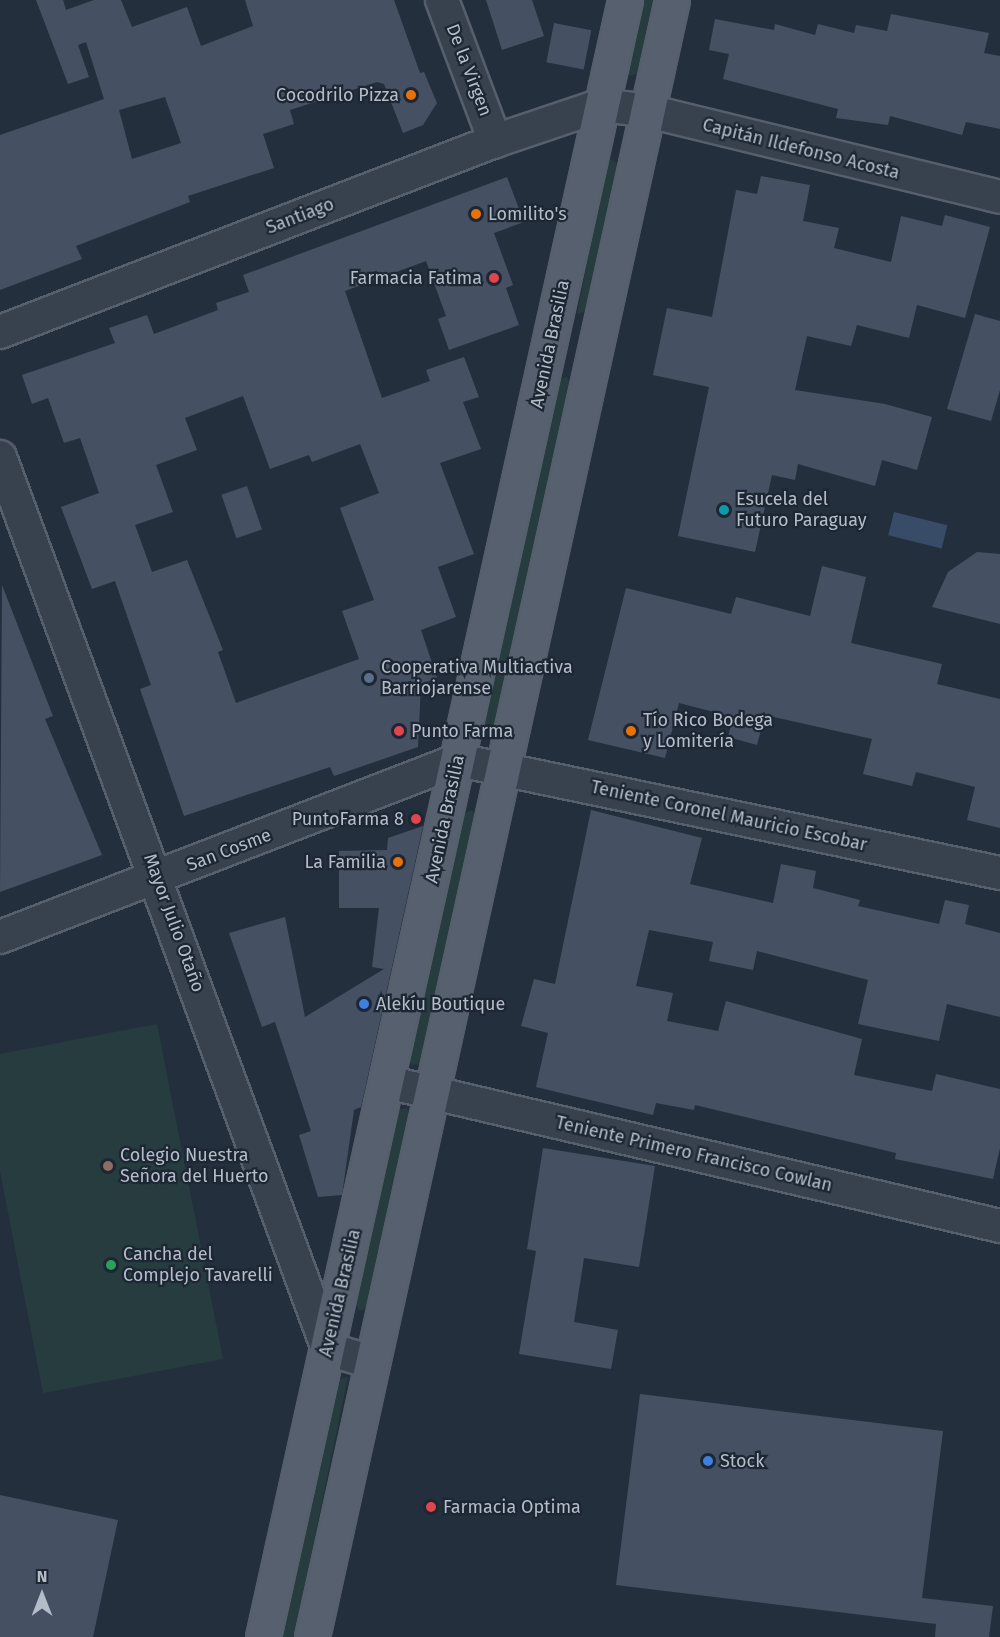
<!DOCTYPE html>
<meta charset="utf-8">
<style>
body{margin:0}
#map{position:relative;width:1000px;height:1637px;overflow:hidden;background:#242f3e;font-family:"Fira Sans",sans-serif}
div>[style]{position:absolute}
.green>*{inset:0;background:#263c3f}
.water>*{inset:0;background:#394c67;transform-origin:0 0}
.building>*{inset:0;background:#455162;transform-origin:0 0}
.roads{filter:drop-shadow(2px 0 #565f6c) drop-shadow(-2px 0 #565f6c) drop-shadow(0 2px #565f6c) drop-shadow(0 -2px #565f6c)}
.minor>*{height:32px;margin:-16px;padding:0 16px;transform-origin:16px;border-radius:16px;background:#38414e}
.major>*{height:33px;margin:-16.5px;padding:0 16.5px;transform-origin:16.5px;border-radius:16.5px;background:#56606e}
.dots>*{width:16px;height:16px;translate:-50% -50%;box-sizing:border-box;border:3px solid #1d2633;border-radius:50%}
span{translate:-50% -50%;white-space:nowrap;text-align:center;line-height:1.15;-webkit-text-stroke:4.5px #1d2633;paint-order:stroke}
.street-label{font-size:18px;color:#b4bcc9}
.poi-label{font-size:18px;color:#b4bcc9}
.right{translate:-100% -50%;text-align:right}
.left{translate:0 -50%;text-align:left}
.north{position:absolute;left:12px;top:1565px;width:60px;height:60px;-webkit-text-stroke:4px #1d2633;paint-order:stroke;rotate:0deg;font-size:16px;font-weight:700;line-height:24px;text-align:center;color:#b4bcc9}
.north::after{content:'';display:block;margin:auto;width:21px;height:27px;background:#b4bcc9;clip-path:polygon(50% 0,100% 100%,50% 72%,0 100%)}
</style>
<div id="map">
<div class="green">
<div style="clip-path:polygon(643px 0,653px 0,637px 74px,630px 76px,627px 72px)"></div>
<div style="clip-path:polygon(612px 159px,618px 165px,585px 312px,577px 314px,607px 162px)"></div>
<div style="clip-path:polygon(567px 377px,570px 382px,493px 731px,486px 733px,483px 729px,559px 380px)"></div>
<div style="clip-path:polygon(472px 810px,475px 815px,420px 1064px,412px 1065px,409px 1061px,464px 813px)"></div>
<div style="clip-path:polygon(157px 1024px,223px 1359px,43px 1393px,0 1171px,0 1054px)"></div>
<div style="clip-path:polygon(406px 1108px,409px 1112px,366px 1308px,360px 1311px,356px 1305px,398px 1110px)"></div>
<div style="clip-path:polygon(348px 1377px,294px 1637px,283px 1637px,340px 1379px)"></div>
</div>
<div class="water">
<div style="left:894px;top:512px;width:55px;height:24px;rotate:14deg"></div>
</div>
<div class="building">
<div style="clip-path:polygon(evenodd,36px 0,63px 0,66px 10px,94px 0,121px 0,132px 27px,187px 7px,201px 46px,253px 26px,245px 0,394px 0,420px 73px,424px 72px,437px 103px,423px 125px,403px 133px,384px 84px,377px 82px,290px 110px,294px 124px,263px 134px,274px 168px,188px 196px,190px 202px,76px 246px,82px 259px,0 290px,0 135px,104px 99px,86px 42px,78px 45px,89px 77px,68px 84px,36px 0,165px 97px,181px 143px,132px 159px,119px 110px,165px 97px)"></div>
<div style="clip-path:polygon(486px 0,532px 0,544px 36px,502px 50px)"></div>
<div style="clip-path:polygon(891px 14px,989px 33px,984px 53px,1000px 56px,1000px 129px,966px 122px,962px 135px,890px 116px,888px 125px,836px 118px,838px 109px,723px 79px,729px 54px,709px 50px,715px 19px,774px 30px,775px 24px,815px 35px,818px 24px,854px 33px,856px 25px,887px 31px)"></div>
<div style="left:554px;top:23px;width:38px;height:40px;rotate:11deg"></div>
<div style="clip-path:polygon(761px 176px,810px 185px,803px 221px,839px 228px,834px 248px,891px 262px,901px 216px,942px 226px,945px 215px,990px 227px,965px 318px,917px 305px,909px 338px,857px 325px,851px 346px,807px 336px,795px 390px,885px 404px,932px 417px,917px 470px,882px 460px,875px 486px,798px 464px,795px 480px,772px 475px,755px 552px,678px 536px,709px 387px,653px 375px,667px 308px,712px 317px,736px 190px,757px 194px)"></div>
<div style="clip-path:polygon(evenodd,507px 177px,524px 222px,494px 233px,513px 285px,506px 288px,519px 325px,449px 350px,438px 319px,446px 316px,426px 261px,345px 291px,382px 398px,430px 381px,426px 370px,464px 357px,479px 397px,463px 402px,481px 449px,440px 463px,474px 554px,438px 567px,456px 617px,421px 630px,437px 678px,421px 684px,418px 747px,334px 776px,330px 767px,184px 816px,140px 689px,151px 685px,115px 581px,92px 589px,61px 507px,99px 493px,80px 438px,64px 443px,48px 398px,32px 404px,22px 375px,115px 343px,109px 328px,147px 315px,154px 334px,218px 310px,216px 303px,249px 292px,243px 275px,507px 177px,243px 396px,270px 469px,309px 455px,312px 462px,360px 444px,379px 493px,340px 508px,374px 600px,342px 611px,359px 659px,236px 703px,218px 652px,223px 650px,187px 560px,152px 572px,135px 525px,173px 512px,156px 465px,197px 450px,185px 418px,243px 396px)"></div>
<div style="clip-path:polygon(975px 314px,1000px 321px,1000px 390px,991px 421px,947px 409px)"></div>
<div style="left:247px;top:486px;width:46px;height:27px;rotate:71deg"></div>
<div style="clip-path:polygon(977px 552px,1000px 554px,1000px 624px,932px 607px,948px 572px)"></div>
<div style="clip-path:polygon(822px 566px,866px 577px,851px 643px,942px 664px,937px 684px,1000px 699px,1000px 828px,967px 820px,975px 787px,916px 772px,912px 786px,863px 774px,872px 739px,765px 715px,757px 745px,728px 737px,733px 717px,679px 703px,665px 758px,588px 740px,626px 588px,731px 614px,736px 597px,810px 616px)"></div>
<div style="clip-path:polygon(2px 585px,53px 716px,45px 719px,102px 855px,0 892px)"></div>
<div style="clip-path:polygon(591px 810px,702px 838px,690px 884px,773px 903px,781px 864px,816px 871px,813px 888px,860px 900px,858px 906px,939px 924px,945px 900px,969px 905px,965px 924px,1000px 933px,1000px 1017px,947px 1004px,939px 1041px,858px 1024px,868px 980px,757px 951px,753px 970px,709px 961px,713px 942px,649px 930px,636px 986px,673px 993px,667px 1021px,718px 1031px,726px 1001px,862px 1039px,854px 1075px,932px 1091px,936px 1074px,1000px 1089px,1000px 1148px,993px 1179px,895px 1159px,896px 1153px,695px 1105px,694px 1110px,656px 1103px,653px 1115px,536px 1087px,548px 1033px,521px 1026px,534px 979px,555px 984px)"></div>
<div style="clip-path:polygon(423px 826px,361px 1107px,354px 1110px,342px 1195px,318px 1197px,299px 1135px,311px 1131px,275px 1022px,262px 1027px,229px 933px,285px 917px,305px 1017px,384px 969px,372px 967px,379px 908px,339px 908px,339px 851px,387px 850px,388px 838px)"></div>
<div style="clip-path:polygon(543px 1148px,655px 1166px,639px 1267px,584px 1258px,574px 1322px,618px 1330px,611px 1369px,519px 1354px,536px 1251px,527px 1249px)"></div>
<div style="clip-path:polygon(640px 1394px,943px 1431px,922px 1598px,993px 1606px,989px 1637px,935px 1637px,936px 1624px,616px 1585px)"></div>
<div style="clip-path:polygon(0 1495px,118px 1520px,93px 1637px,0 1637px)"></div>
</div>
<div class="roads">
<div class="minor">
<div style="left:442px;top:0;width:151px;rotate:69.4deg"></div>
<div style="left:0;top:332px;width:531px;rotate:-21.1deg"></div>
<div style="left:495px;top:141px;width:113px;rotate:-18.6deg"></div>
<div style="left:602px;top:105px;width:46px;rotate:7.4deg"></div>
<div style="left:648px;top:111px;width:362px;rotate:13.7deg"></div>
<div style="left:0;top:457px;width:950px;rotate:69.81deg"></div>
<div style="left:328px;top:1349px;width:45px;rotate:16.8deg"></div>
<div style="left:0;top:937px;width:491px;rotate:-21.1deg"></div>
<div style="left:458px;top:760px;width:554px;rotate:11.78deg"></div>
<div style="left:387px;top:1082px;width:630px;rotate:13.22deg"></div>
</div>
<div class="major">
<div style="left:263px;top:1637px;width:1677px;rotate:-77.53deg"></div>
<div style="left:312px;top:1637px;width:1676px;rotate:-77.6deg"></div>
</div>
</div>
<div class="dots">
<div style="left:411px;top:95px;background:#e8710a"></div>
<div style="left:476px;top:214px;background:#e8710a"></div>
<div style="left:494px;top:278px;background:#e0444e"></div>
<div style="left:724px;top:510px;background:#0f9aa8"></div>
<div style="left:369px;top:678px;background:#5c6f8a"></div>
<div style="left:399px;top:731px;background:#e0444e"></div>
<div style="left:631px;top:731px;background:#e8710a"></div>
<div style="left:416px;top:819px;background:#e0444e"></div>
<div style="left:398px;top:862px;background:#e8710a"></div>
<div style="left:364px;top:1004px;background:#3f7fe0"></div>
<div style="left:108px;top:1166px;background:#8d6e63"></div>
<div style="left:111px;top:1265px;background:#2e9e5b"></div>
<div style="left:708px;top:1461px;background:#3f7fe0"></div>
<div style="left:431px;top:1507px;background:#e0444e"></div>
</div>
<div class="street-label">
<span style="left:469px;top:70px;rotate:69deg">De la Virgen</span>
<span style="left:801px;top:149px;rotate:14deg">Capitán Ildefonso Acosta</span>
<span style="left:300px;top:216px;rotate:-21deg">Santiago</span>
<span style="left:550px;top:344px;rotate:-78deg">Avenida Brasilia</span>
<span style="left:729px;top:816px;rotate:12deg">Teniente Coronel Mauricio Escobar</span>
<span style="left:445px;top:819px;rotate:-78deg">Avenida Brasilia</span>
<span style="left:229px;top:850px;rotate:-21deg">San Cosme</span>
<span style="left:174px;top:923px;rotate:70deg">Mayor Julio Otaño</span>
<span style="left:694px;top:1154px;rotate:13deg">Teniente Primero Francisco Cowlan</span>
<span style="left:340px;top:1293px;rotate:-77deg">Avenida Brasilia</span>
</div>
<div class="poi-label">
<span class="right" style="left:399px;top:95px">Cocodrilo Pizza</span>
<span class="left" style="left:488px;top:214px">Lomilito's</span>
<span class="right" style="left:482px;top:278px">Farmacia Fatima</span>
<span class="left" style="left:736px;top:510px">Esucela del<br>Futuro Paraguay</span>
<span class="left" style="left:381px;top:678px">Cooperativa Multiactiva<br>Barriojarense</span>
<span class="left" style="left:643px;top:731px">Tío Rico Bodega<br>y Lomitería</span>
<span class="left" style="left:411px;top:731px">Punto Farma</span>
<span class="right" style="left:404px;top:819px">PuntoFarma 8</span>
<span class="right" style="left:386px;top:862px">La Familia</span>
<span class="left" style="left:376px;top:1004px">Alekíu Boutique</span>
<span class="left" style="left:120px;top:1166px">Colegio Nuestra<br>Señora del Huerto</span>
<span class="left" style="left:123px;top:1265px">Cancha del<br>Complejo Tavarelli</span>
<span class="left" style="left:720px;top:1461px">Stock</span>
<span class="left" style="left:443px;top:1507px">Farmacia Optima</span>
</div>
<div class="north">N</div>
</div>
